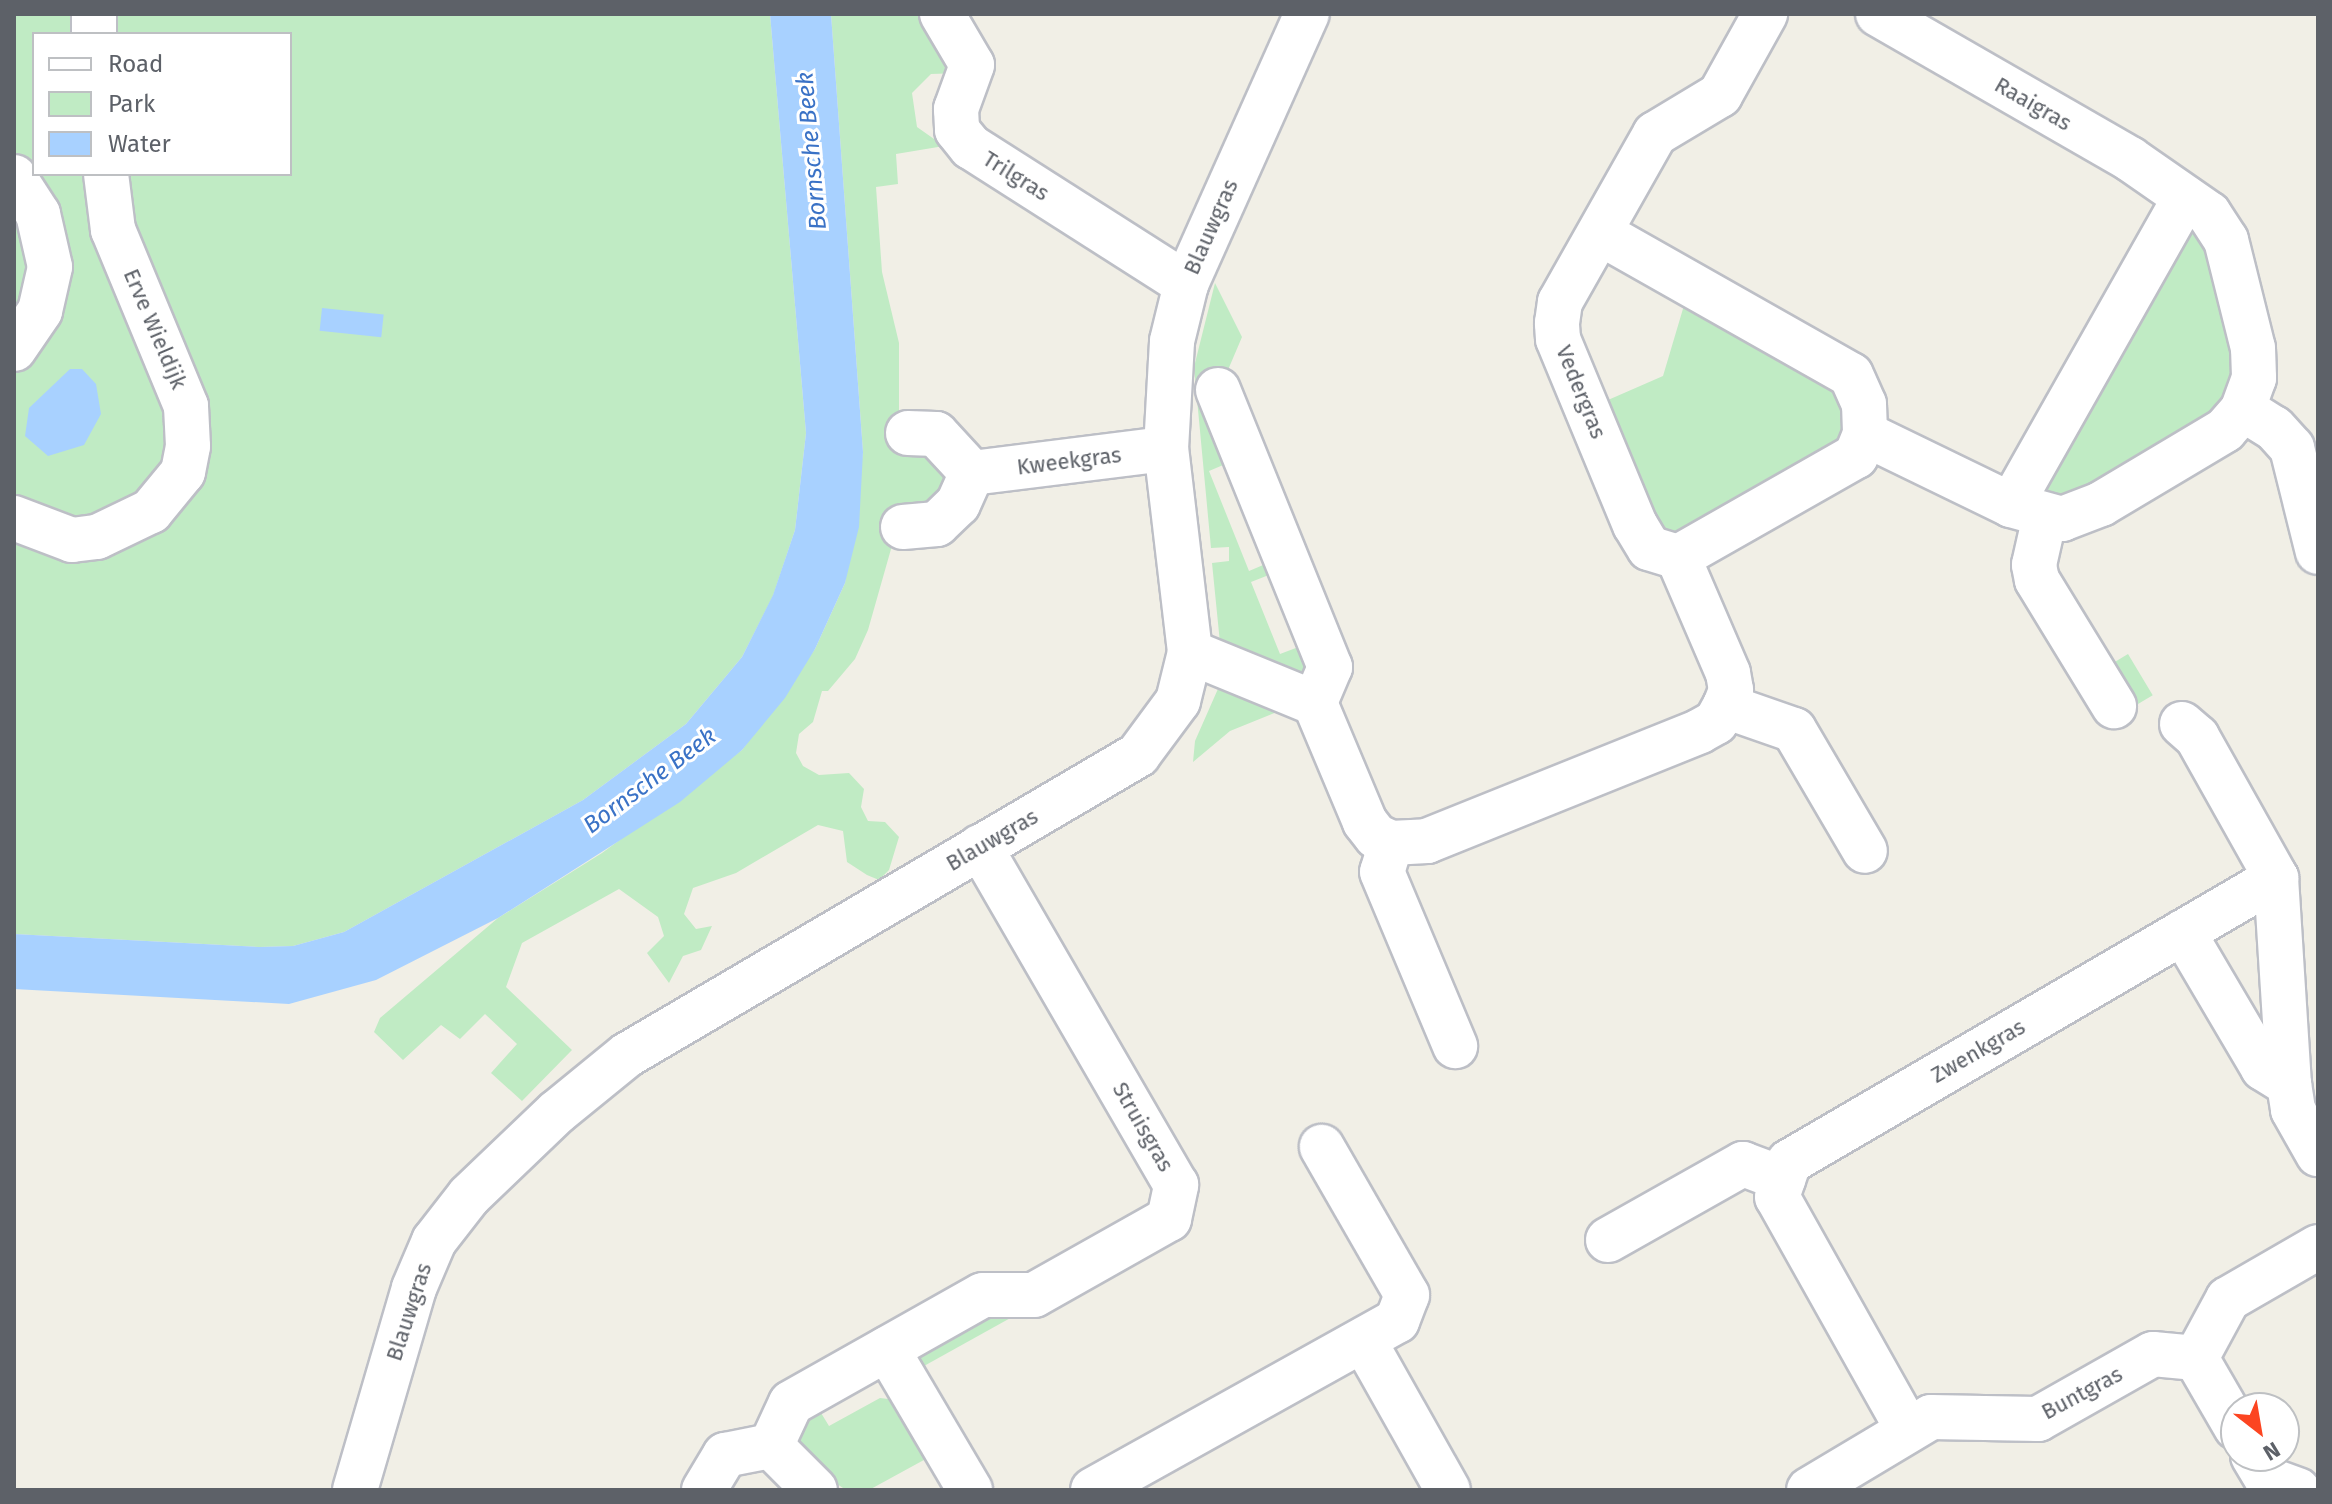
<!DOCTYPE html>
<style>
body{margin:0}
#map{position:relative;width:2332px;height:1504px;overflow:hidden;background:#f1efe6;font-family:"Fira Sans",sans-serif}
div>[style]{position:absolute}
.green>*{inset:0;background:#c0ebc4;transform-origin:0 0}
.water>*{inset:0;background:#a8d1ff;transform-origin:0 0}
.roads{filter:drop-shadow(2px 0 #bdbfc6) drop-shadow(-2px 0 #bdbfc6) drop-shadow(0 2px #bdbfc6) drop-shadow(0 -2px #bdbfc6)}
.minor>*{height:44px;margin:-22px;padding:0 22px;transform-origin:22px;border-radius:22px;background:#fff}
span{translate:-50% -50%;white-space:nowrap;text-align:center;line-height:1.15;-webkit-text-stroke:6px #fff;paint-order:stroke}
.street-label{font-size:22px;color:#5d6168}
.water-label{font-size:24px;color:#3a72c6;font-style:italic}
.frame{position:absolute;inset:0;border:16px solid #5d6168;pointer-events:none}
.legend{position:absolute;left:32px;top:32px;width:260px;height:144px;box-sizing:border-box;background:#fff;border:2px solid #bec0c3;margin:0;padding:10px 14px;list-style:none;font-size:24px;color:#5d6168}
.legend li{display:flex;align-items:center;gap:16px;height:40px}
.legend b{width:40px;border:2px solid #bec0c3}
.north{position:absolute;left:2220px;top:1392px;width:80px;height:80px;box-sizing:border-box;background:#fff;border:2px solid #bec0c3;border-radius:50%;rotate:149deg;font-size:22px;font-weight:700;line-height:32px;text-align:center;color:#5d6168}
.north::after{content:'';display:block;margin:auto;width:28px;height:36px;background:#fc4521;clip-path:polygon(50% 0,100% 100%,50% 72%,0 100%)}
</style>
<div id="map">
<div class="green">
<div style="clip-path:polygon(evenodd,14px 14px,770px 14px,806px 433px,795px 530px,773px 596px,742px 657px,686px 724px,583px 800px,344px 932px,293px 946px,259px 947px,14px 934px,14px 14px,34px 34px,290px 34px,290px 174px,34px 174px,34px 34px)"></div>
<div style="clip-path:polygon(831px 14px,928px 14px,961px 73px,931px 74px,912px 93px,917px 127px,944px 146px,896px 154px,898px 184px,876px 187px,882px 272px,899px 343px,899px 447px,932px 450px,949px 475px,935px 509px,895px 535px,868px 630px,855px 659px,828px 691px,822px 691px,813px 722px,799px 734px,796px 753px,803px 766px,819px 775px,849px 773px,864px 789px,861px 807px,868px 821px,885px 822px,899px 837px,889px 870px,879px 880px,867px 875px,847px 862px,843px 831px,818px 825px,736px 873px,693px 888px,684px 914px,696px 929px,712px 926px,701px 950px,683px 956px,669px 983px,647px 953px,664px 936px,658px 917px,619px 889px,522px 943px,506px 987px,572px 1050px,522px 1101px,491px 1073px,517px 1044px,485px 1014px,460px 1039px,441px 1025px,403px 1060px,374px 1032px,380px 1018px,498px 918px,602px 853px,742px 750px,815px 649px,845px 583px,863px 452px)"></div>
<div style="clip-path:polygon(2191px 225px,2201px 233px,2238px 383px,2231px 400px,2128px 471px,2043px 505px,2035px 480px)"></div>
<div style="clip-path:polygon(1215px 283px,1242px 337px,1225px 377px,1235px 460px,1209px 471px,1249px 571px,1275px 560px,1279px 571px,1251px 582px,1280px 654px,1309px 643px,1318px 665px,1298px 680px,1220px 643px,1212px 563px,1229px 561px,1229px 547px,1211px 548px,1194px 367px)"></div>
<div style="clip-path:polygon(1685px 302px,1836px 385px,1847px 411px,1841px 447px,1686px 542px,1653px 529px,1608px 400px,1663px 376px)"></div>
<div style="left:2128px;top:654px;width:48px;height:29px;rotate:59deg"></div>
<div style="clip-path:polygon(1221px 682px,1287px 708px,1230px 731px,1193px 762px,1195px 741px)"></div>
<div style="clip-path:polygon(990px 1307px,1014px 1316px,915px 1371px,919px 1346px)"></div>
<div style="clip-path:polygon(880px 1398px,905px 1401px,933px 1455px,869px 1490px,846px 1490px,804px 1462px,794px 1432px,815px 1403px,829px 1426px)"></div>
</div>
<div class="water">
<div style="clip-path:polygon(770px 14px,831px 14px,863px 452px,859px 527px,845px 583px,815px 649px,785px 698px,742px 750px,680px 802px,498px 918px,376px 980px,289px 1004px,14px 989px,14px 934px,259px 947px,293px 946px,344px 932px,583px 800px,686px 724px,742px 657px,773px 595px,795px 530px,806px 433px)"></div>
<div style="left:322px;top:308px;width:62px;height:23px;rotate:6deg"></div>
<div style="clip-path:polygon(70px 369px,82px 369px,96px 384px,101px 414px,84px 445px,48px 456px,25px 436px,29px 408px)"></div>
</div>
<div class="roads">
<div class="minor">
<div style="left:94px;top:14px;width:20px;rotate:90deg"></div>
<div style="left:942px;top:14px;width:59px;rotate:59.5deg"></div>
<div style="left:972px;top:65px;width:47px;rotate:110deg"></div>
<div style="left:956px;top:109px;width:21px;rotate:87deg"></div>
<div style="left:957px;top:130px;width:22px;rotate:51deg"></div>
<div style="left:971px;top:147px;width:255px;rotate:32.5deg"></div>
<div style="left:1878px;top:14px;width:291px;rotate:29.9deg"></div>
<div style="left:2130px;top:159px;width:96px;rotate:34.8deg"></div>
<div style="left:2209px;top:214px;width:31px;rotate:57deg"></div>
<div style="left:2226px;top:240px;width:111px;rotate:76deg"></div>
<div style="left:2253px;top:348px;width:30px;rotate:88deg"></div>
<div style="left:2254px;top:378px;width:33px;rotate:110deg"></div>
<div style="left:2243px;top:409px;width:36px;rotate:32deg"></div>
<div style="left:2274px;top:428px;width:27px;rotate:48deg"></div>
<div style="left:2292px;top:448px;width:107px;rotate:76deg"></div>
<div style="left:14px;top:177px;width:44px;rotate:57deg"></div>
<div style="left:38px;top:214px;width:54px;rotate:77.2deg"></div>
<div style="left:50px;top:267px;width:45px;rotate:102.8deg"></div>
<div style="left:40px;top:311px;width:46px;rotate:124.4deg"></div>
<div style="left:1600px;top:233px;width:288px;rotate:29.5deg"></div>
<div style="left:1851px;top:375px;width:32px;rotate:66deg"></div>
<div style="left:1864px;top:404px;width:30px;rotate:88deg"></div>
<div style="left:1865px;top:434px;width:24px;rotate:112deg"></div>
<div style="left:1856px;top:456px;width:205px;rotate:150.4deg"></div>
<div style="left:1218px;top:390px;width:299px;rotate:68deg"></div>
<div style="left:1330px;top:667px;width:39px;rotate:113deg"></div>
<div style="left:908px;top:433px;width:28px;rotate:2deg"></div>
<div style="left:936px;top:434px;width:53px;rotate:47.3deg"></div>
<div style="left:1865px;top:434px;width:162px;rotate:25.9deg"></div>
<div style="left:2011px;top:505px;width:53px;rotate:15.4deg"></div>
<div style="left:2062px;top:519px;width:42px;rotate:-21deg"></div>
<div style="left:2101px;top:504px;width:144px;rotate:-30.8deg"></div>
<div style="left:2225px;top:430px;width:28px;rotate:-49deg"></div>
<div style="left:972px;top:473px;width:195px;rotate:-7.1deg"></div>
<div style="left:2011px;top:505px;width:353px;rotate:-60.5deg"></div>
<div style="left:2045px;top:516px;width:50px;rotate:102.7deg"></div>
<div style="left:2034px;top:565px;width:15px;rotate:79deg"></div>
<div style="left:2037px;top:580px;width:148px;rotate:58.6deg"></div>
<div style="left:14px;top:518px;width:62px;rotate:20.8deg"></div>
<div style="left:72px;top:540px;width:25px;rotate:-7deg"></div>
<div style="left:97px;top:537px;width:60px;rotate:-25.7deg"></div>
<div style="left:151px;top:511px;width:50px;rotate:-50.6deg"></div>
<div style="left:183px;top:472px;width:26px;rotate:-79deg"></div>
<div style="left:188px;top:446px;width:40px;rotate:-92.9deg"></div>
<div style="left:186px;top:406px;width:191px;rotate:-112.5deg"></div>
<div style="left:113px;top:230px;width:56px;rotate:-97.1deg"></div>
<div style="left:903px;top:527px;width:34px;rotate:-5deg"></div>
<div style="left:937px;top:524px;width:29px;rotate:-44deg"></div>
<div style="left:958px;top:504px;width:34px;rotate:-66deg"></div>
<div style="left:1190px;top:652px;width:135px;rotate:22.2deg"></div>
<div style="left:1315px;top:703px;width:129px;rotate:67.2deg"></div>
<div style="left:1365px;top:822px;width:18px;rotate:52deg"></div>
<div style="left:1376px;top:836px;width:17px;rotate:25deg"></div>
<div style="left:1391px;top:843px;width:30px;rotate:107deg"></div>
<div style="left:1382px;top:872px;width:189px;rotate:67.2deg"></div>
<div style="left:1725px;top:706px;width:73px;rotate:19.2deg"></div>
<div style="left:1794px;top:730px;width:140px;rotate:59.6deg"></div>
<div style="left:2182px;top:724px;width:20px;rotate:41deg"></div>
<div style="left:2197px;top:737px;width:162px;rotate:60.7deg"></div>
<div style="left:2276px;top:878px;width:206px;rotate:86.4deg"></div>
<div style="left:1391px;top:843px;width:36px;rotate:-3deg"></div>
<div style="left:1427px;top:841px;width:294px;rotate:-21.9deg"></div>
<div style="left:1700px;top:731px;width:18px;rotate:-29deg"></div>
<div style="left:1716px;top:722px;width:18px;rotate:-61deg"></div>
<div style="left:1725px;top:706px;width:17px;rotate:-69deg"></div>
<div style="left:1731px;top:690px;width:17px;rotate:-100deg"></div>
<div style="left:1728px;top:673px;width:126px;rotate:-113.3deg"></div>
<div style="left:1678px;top:557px;width:30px;rotate:-163deg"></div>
<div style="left:1649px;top:548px;width:27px;rotate:-121deg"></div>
<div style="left:1635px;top:525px;width:201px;rotate:-112.5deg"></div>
<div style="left:1558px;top:339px;width:16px;rotate:-94deg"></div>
<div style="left:1557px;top:323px;width:21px;rotate:-82deg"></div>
<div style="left:1560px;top:302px;width:193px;rotate:-60.5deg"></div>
<div style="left:1655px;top:134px;width:76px;rotate:-31deg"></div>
<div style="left:1720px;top:95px;width:93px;rotate:-60.9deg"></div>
<div style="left:2183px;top:932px;width:158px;rotate:59.5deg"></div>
<div style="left:2263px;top:1068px;width:31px;rotate:32deg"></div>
<div style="left:2289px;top:1084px;width:26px;rotate:81deg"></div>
<div style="left:2293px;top:1110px;width:51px;rotate:60.4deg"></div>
<div style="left:1608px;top:1240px;width:155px;rotate:-29.4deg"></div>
<div style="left:1743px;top:1164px;width:43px;rotate:20.6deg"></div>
<div style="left:1364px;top:1341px;width:171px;rotate:60.6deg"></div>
<div style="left:887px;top:1349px;width:164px;rotate:59.5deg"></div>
<div style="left:2196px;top:1358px;width:67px;rotate:-61.5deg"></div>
<div style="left:2228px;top:1299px;width:104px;rotate:-30deg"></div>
<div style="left:1908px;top:1430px;width:267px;rotate:-119.3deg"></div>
<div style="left:1777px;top:1197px;width:37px;rotate:-71deg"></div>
<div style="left:1789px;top:1162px;width:564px;rotate:-30.25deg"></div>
<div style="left:771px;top:1446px;width:62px;rotate:45deg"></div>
<div style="left:2253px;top:1456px;width:27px;rotate:59deg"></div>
<div style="left:2267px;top:1479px;width:33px;rotate:20deg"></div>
<div style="left:355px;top:1490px;width:210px;rotate:-73.7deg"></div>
<div style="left:414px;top:1288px;width:51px;rotate:-66.9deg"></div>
<div style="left:434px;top:1241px;width:57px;rotate:-52.1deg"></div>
<div style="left:469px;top:1196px;width:122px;rotate:-43.7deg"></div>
<div style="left:557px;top:1112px;width:90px;rotate:-39.2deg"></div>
<div style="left:627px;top:1055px;width:593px;rotate:-30.42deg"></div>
<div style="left:1138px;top:755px;width:67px;rotate:-53.5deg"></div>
<div style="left:1178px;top:701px;width:50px;rotate:-76.2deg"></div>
<div style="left:1190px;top:652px;width:204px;rotate:-96.7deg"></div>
<div style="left:1166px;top:449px;width:108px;rotate:-86.8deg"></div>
<div style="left:1172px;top:341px;width:59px;rotate:-76.2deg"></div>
<div style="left:1186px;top:284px;width:296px;rotate:-65.9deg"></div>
<div style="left:704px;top:1490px;width:41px;rotate:-59deg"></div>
<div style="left:725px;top:1455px;width:47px;rotate:-11.1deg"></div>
<div style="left:771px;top:1446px;width:47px;rotate:-65.1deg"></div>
<div style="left:791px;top:1403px;width:220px;rotate:-29.4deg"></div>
<div style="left:983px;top:1295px;width:51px"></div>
<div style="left:1034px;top:1295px;width:155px;rotate:-29.4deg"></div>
<div style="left:1169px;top:1219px;width:35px;rotate:-78deg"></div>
<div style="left:1176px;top:1185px;width:391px;rotate:-120.1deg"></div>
<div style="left:1093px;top:1490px;width:348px;rotate:-29.1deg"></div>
<div style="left:1397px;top:1321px;width:28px;rotate:-69deg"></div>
<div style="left:1407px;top:1295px;width:171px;rotate:-119.9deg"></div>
<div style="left:1809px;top:1490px;width:142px;rotate:-30.9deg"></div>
<div style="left:1931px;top:1417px;width:107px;rotate:1.1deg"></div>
<div style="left:2038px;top:1419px;width:132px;rotate:-29.5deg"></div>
<div style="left:2153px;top:1354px;width:43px;rotate:5.3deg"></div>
<div style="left:2196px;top:1358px;width:80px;rotate:59.9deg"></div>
</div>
</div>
<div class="street-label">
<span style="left:2033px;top:104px;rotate:30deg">Raaigras</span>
<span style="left:1016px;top:176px;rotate:32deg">Trilgras</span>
<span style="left:1211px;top:227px;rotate:-66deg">Blauwgras</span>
<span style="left:155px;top:329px;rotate:67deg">Erve Wieldijk</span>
<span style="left:1581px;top:392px;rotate:68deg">Vedergras</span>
<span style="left:1069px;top:461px;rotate:-7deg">Kweekgras</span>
<span style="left:992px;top:840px;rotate:-30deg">Blauwgras</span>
<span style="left:1978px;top:1051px;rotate:-30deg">Zwenkgras</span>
<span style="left:1143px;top:1127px;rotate:60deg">Struisgras</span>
<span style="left:409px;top:1312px;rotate:-72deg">Blauwgras</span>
<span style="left:2082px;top:1393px;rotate:-28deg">Buntgras</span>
</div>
<div class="water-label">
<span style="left:812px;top:151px;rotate:-95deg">Bornsche Beek</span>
<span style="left:650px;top:781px;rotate:-37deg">Bornsche Beek</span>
</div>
<div class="frame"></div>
<ul class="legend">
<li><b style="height:10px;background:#fff"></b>Road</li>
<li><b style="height:22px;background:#c0ebc4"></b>Park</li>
<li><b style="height:22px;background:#a8d1ff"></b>Water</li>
</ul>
<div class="north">N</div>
</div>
